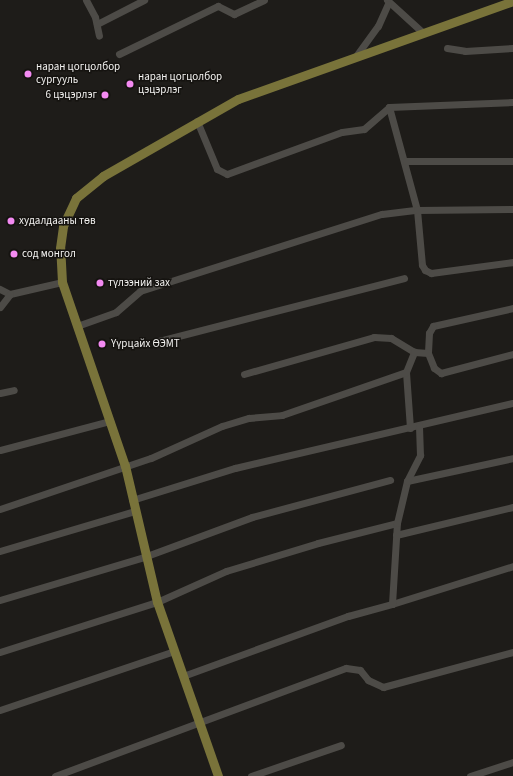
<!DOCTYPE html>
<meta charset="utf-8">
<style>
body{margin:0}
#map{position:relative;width:513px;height:776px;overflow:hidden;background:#1e1c19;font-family:"Source Sans 3",sans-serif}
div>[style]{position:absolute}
.minor>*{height:7px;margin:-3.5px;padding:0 3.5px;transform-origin:3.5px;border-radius:3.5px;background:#4d4b47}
.major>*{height:9px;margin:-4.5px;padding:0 4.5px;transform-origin:4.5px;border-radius:4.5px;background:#79733a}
.dots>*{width:11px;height:11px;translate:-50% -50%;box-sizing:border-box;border:2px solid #151310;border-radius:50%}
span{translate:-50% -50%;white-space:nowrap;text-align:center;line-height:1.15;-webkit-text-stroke:3px #151310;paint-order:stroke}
.poi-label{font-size:11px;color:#f3f2f0}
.left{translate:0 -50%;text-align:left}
.right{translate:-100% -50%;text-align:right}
</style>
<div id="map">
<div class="minor">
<div style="left:86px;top:0;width:19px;rotate:62deg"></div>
<div style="left:95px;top:17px;width:19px;rotate:78deg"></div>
<div style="left:387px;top:0;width:47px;rotate:42.4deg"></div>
<div style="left:218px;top:6px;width:18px;rotate:27deg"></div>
<div style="left:234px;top:14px;width:33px;rotate:-25deg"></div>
<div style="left:97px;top:24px;width:53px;rotate:-27.1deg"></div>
<div style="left:447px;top:48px;width:18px;rotate:9deg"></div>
<div style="left:465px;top:51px;width:48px;rotate:-3.6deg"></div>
<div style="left:119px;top:54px;width:110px;rotate:-25.9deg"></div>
<div style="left:356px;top:56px;width:37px;rotate:-54deg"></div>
<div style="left:378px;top:26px;width:24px;rotate:-66deg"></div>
<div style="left:389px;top:107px;width:107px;rotate:74.8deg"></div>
<div style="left:417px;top:210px;width:55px;rotate:84.8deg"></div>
<div style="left:422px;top:265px;width:6px;rotate:59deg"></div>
<div style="left:425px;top:270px;width:7px;rotate:27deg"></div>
<div style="left:431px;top:273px;width:83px;rotate:-7.6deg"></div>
<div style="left:197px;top:121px;width:52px;rotate:67.4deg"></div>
<div style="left:217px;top:169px;width:11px;rotate:27deg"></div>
<div style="left:227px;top:174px;width:122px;rotate:-20.1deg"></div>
<div style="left:342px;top:132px;width:22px;rotate:-8deg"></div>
<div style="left:364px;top:129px;width:33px;rotate:-41deg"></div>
<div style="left:389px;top:107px;width:124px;rotate:-2.3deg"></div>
<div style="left:406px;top:161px;width:107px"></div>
<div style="left:0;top:289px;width:11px;rotate:27deg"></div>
<div style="left:10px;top:294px;width:53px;rotate:-13deg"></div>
<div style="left:0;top:307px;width:16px;rotate:-52deg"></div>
<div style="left:513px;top:308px;width:82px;rotate:167.3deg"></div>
<div style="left:433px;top:326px;width:8px;rotate:120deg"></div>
<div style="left:429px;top:333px;width:20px;rotate:93deg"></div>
<div style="left:428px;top:353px;width:16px;rotate:68deg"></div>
<div style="left:434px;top:368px;width:9px;rotate:36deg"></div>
<div style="left:441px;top:373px;width:74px;rotate:-14.8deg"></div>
<div style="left:77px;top:326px;width:41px;rotate:-19.7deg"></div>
<div style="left:116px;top:312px;width:32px;rotate:-41deg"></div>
<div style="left:140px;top:291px;width:254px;rotate:-17.7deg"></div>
<div style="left:382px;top:214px;width:35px;rotate:-7deg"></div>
<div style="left:417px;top:210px;width:96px;rotate:-0.6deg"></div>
<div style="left:159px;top:341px;width:253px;rotate:-14.4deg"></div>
<div style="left:244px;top:374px;width:135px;rotate:-15.9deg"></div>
<div style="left:374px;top:337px;width:17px;rotate:3deg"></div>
<div style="left:391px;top:338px;width:27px;rotate:31deg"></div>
<div style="left:0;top:393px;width:14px;rotate:-12deg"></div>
<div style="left:410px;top:428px;width:56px;rotate:-94.1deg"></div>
<div style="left:406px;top:372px;width:22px;rotate:-68deg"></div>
<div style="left:414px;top:352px;width:14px;rotate:4deg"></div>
<div style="left:0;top:450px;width:114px;rotate:-14.8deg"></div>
<div style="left:407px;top:481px;width:108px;rotate:-12.2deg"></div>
<div style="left:132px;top:500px;width:108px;rotate:-17.3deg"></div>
<div style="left:235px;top:468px;width:285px;rotate:-13.2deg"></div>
<div style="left:0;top:509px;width:159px;rotate:-18.7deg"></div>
<div style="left:151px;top:458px;width:78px;rotate:-24.3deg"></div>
<div style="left:222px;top:426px;width:28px;rotate:-17deg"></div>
<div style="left:249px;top:418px;width:33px;rotate:-5deg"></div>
<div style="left:282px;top:415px;width:131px;rotate:-19.1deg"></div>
<div style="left:396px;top:535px;width:120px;rotate:-13.5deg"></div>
<div style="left:0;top:551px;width:141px;rotate:-16.5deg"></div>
<div style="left:0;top:600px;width:150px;rotate:-16.6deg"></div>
<div style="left:144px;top:557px;width:115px;rotate:-20.3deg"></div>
<div style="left:252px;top:517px;width:143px;rotate:-15deg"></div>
<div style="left:392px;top:604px;width:127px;rotate:-17.4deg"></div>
<div style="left:0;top:652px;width:165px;rotate:-17.7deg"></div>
<div style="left:157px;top:602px;width:76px;rotate:-24.2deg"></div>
<div style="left:226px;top:571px;width:96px;rotate:-16.9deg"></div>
<div style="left:318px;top:543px;width:81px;rotate:-14.2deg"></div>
<div style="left:183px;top:676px;width:176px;rotate:-20deg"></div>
<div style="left:348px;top:616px;width:46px;rotate:-15.3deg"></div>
<div style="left:392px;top:604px;width:81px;rotate:-86.5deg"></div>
<div style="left:397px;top:523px;width:43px;rotate:-76.6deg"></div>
<div style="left:407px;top:481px;width:29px;rotate:-63deg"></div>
<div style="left:420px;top:455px;width:29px;rotate:-92deg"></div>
<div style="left:0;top:710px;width:184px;rotate:-18.7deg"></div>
<div style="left:55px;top:776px;width:310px;rotate:-20.4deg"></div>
<div style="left:346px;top:668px;width:14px;rotate:8deg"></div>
<div style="left:360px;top:670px;width:13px;rotate:51deg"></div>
<div style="left:368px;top:680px;width:17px;rotate:25deg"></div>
<div style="left:383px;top:687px;width:135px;rotate:-15.1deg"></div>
<div style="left:251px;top:776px;width:95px;rotate:-19deg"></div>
<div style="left:470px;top:776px;width:45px;rotate:-18deg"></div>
</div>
<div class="major">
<div style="left:218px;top:776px;width:184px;rotate:-109.3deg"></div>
<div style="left:157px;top:602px;width:140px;rotate:-103.2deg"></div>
<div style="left:125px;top:466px;width:194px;rotate:-108.9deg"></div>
<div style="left:62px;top:282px;width:34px;rotate:-93deg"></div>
<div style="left:60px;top:248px;width:22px;rotate:-82deg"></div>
<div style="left:63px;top:226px;width:31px;rotate:-65deg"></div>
<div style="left:76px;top:198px;width:35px;rotate:-39deg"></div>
<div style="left:103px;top:176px;width:155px;rotate:-29.7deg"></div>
<div style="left:238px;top:99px;width:292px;rotate:-19.6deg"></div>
</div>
<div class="dots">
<div style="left:28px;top:74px;background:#f38af1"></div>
<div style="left:130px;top:84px;background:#f38af1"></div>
<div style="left:105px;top:95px;background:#f38af1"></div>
<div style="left:11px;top:221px;background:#f38af1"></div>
<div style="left:14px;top:254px;background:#f38af1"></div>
<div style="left:100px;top:283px;background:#f38af1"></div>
<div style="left:102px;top:344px;background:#f38af1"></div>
</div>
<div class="poi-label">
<span class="left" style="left:36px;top:74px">наран цогцолбор<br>сургууль</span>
<span class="left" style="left:138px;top:84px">наран цогцолбор<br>цэцэрлэг</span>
<span class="right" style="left:97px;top:95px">6 цэцэрлэг</span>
<span class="left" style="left:19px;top:221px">худалдааны төв</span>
<span class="left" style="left:22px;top:254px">сод монгол</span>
<span class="left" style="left:108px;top:283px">түлээний зах</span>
<span class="left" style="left:111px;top:344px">Үүрцайх ӨЭМТ</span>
</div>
</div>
